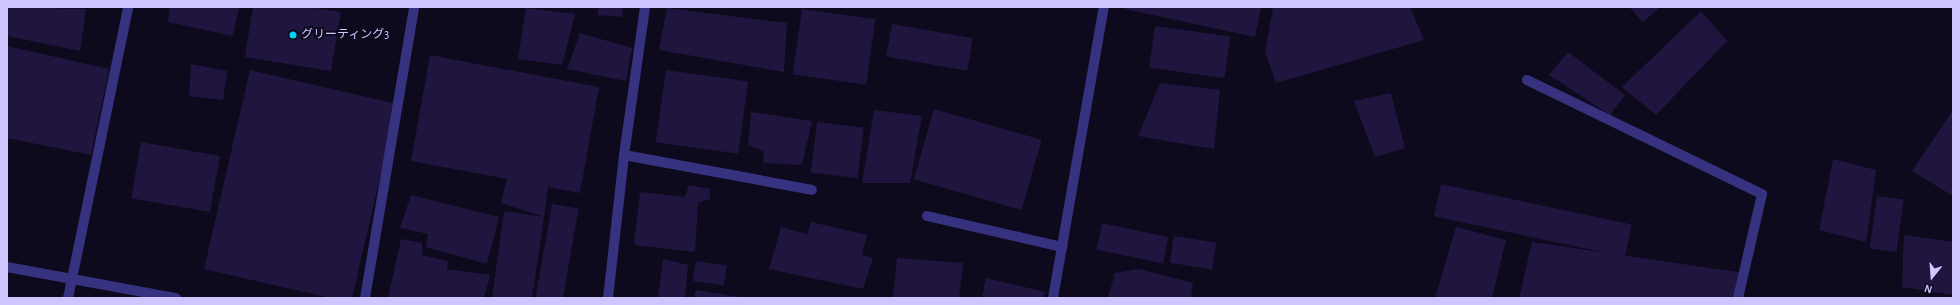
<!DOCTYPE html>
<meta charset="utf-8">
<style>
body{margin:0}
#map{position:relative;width:1960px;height:305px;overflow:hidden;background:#0e0a1d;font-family:"Alegreya Sans","Noto Sans JP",sans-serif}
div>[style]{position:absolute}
.building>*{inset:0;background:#1f153f;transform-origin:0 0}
.minor>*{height:10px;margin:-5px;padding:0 5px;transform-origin:5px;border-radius:5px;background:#373280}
.dots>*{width:11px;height:11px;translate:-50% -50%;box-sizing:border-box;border:2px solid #0e0a1d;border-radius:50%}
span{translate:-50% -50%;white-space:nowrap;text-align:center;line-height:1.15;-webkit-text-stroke:4px #0e0a1d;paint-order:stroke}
.poi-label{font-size:12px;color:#cfc6ff}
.left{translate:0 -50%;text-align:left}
.frame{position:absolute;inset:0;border:8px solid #cfc6ff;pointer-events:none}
.north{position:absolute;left:1912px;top:257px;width:40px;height:40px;-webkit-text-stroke:3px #0e0a1d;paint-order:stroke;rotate:197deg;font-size:11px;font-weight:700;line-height:16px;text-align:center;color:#cfc6ff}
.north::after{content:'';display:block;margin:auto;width:14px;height:18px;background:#cfc6ff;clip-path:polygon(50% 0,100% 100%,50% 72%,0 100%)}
</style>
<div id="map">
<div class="building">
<div style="clip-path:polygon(7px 7px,86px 9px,80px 51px,7px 36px)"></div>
<div style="clip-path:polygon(170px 7px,239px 7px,233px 36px,168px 22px)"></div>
<div style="clip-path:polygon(253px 7px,308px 7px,341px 12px,331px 71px,245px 57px)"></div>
<div style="clip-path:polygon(599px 7px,623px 7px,622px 17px,597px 15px)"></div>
<div style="clip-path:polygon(1126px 7px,1261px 7px,1255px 37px,1125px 9px)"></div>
<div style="clip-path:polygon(1273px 7px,1410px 7px,1424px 40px,1276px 83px,1265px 52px)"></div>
<div style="clip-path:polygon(1629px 7px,1660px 7px,1643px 22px)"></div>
<div style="clip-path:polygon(526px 8px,575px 14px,562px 65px,518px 59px)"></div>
<div style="clip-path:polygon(667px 8px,787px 23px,784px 72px,659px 50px)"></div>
<div style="left:802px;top:9px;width:74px;height:66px;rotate:8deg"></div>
<div style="clip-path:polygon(1701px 11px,1727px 41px,1656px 115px,1622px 87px)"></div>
<div style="left:892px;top:24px;width:82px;height:33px;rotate:10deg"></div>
<div style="left:1155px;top:26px;width:76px;height:42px;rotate:8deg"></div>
<div style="clip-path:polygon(580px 33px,632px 48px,626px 81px,567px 69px)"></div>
<div style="clip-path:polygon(7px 46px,109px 69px,91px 155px,7px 138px)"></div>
<div style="clip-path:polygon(1568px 52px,1625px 95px,1610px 115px,1549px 75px)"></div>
<div style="clip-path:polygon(430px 55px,599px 87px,580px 193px,548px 187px,544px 217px,532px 298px,492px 298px,504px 211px,544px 217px,501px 203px,507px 179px,411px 161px)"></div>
<div style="clip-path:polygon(191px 64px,227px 71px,223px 100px,189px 96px)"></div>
<div style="clip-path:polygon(250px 70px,397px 104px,352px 298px,330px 298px,204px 269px)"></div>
<div style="left:666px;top:70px;width:83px;height:73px;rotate:8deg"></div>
<div style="clip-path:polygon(1160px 83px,1220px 90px,1214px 149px,1138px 136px)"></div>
<div style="clip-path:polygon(1391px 93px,1405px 148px,1375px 157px,1354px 101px)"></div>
<div style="left:934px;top:109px;width:112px;height:73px;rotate:16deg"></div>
<div style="clip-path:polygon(874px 110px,922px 116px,910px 183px,862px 183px)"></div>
<div style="clip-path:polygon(1953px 110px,1953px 196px,1912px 171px)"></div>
<div style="clip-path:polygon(751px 112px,812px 121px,802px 165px,763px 163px,764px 151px,748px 145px)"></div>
<div style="left:817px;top:122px;width:47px;height:51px;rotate:7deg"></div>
<div style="left:141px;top:142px;width:80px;height:57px;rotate:10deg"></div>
<div style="clip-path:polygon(1833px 159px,1876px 170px,1866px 242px,1819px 230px)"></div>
<div style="left:1441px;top:184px;width:195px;height:33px;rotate:12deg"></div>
<div style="clip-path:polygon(689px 185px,710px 189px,710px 199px,698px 203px,695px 252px,634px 245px,640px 192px,685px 197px)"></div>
<div style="clip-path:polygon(411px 195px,499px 217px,487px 264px,426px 247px,428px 234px,400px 228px)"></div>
<div style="left:1877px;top:196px;width:27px;height:53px;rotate:8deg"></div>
<div style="left:552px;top:204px;width:27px;height:95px;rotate:10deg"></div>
<div style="clip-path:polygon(811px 222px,867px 235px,862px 255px,873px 258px,863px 289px,769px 269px,781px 227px,807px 234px)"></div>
<div style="left:1102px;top:223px;width:68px;height:27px;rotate:12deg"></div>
<div style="clip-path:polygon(1456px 227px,1506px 240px,1492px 298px,1435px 298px)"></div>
<div style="clip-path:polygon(1904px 235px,1953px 242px,1953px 295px,1902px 287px)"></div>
<div style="left:1174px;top:236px;width:43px;height:27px;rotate:9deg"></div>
<div style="clip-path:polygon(401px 239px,422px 243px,422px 255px,448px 261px,447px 269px,490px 275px,484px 298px,388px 298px)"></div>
<div style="clip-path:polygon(1532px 242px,1744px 273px,1738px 298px,1519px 298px)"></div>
<div style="clip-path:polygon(897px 258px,963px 263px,959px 298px,893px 298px)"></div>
<div style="clip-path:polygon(663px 259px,688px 265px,685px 298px,658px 298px)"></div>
<div style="left:696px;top:261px;width:31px;height:20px;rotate:9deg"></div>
<div style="clip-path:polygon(1139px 269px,1193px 283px,1191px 298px,1108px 298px,1115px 273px)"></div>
<div style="clip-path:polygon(986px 278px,1045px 292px,1044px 298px,982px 298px)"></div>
<div style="clip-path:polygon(696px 290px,740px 297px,740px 298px,694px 298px)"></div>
</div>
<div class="minor">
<div style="left:1527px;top:80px;width:261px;rotate:25.9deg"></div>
<div style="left:1762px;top:194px;width:107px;rotate:103deg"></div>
<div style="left:624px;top:155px;width:191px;rotate:10.5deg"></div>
<div style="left:927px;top:216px;width:139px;rotate:12.9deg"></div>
<div style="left:7px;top:267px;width:172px;rotate:10.4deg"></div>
<div style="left:68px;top:298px;width:297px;rotate:-78.3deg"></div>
<div style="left:365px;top:298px;width:295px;rotate:-80.4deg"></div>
<div style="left:608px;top:298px;width:144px;rotate:-83.6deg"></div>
<div style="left:624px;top:155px;width:149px;rotate:-81.9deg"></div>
<div style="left:1053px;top:298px;width:295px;rotate:-80.1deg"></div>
</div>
<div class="dots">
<div style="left:293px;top:35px;background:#00d1f1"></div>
</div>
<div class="poi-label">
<span class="left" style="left:301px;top:35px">グリーティング3</span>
</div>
<div class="frame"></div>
<div class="north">N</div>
</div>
